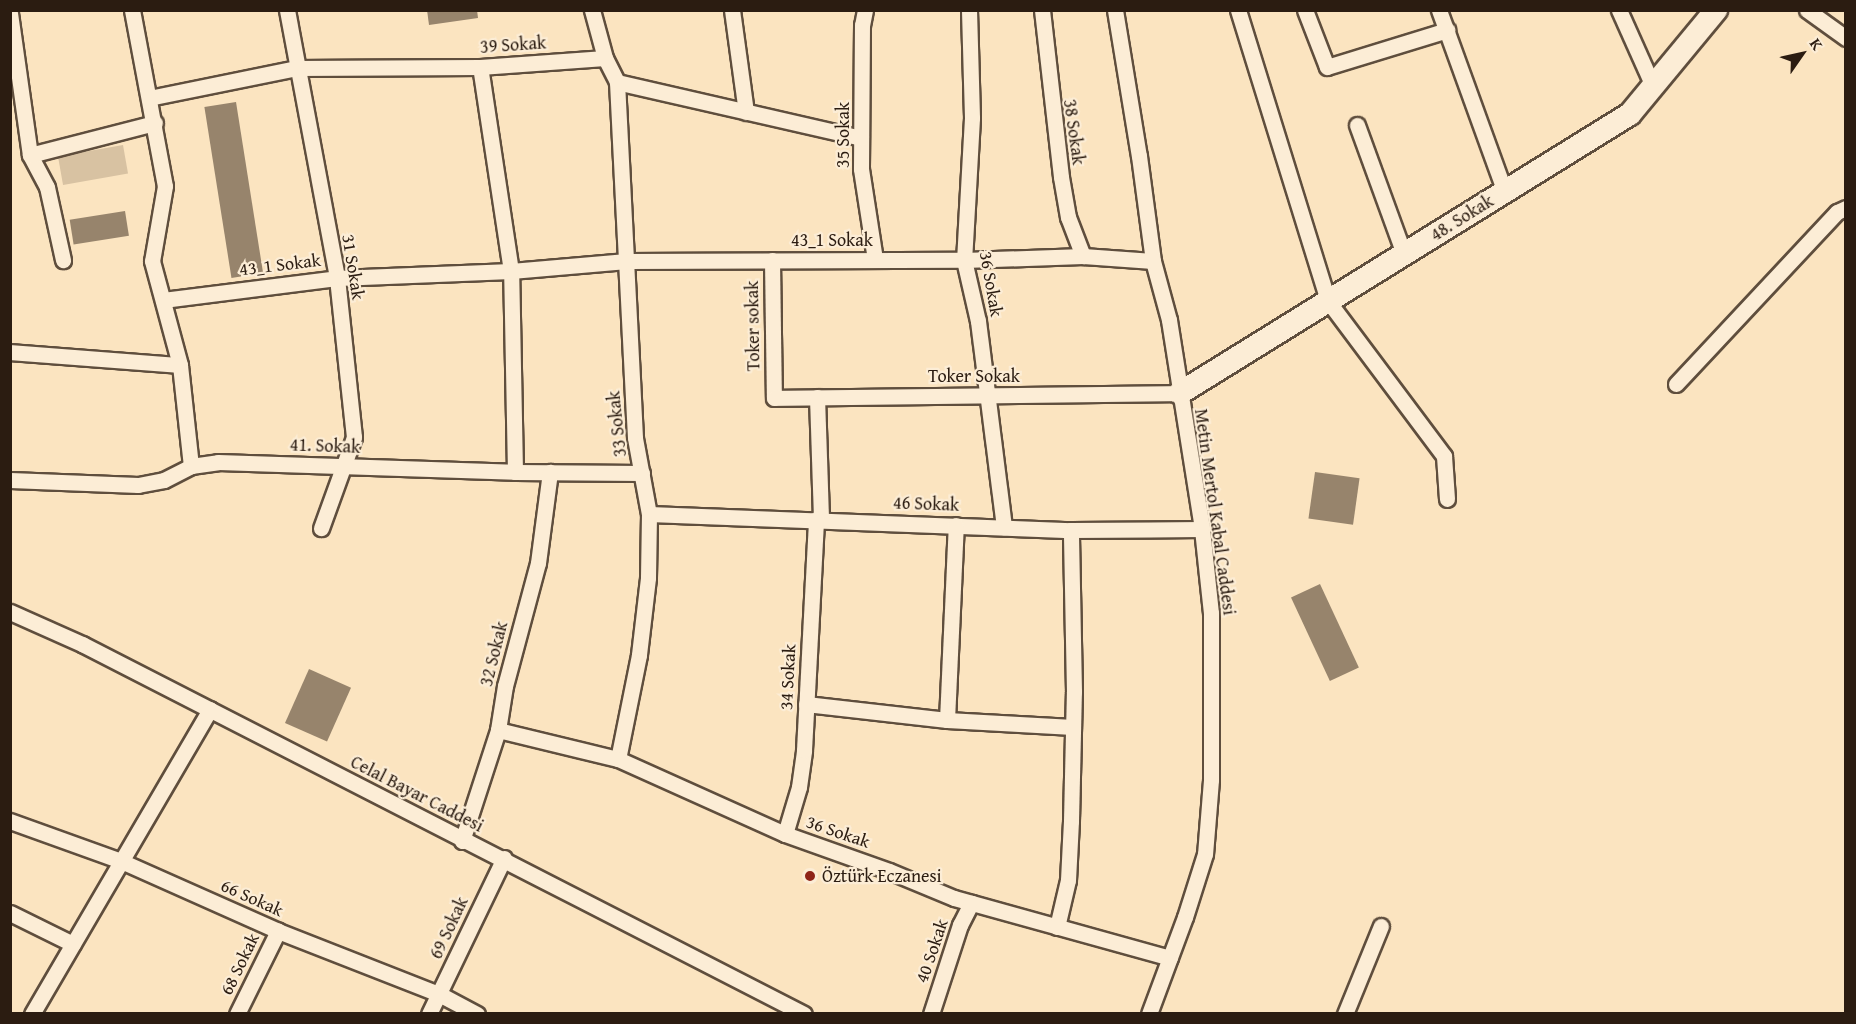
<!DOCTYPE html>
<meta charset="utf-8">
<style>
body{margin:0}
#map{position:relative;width:1856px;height:1024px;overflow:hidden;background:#fbe4c0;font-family:"Gentium Book Plus",serif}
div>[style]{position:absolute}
.green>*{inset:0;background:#d8c2a2;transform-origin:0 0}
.building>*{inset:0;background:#97846c;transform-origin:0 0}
.roads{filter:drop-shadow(2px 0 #5f4e3d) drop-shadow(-2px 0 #5f4e3d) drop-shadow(0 2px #5f4e3d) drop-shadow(0 -2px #5f4e3d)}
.minor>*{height:15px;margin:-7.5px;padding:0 7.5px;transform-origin:7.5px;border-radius:7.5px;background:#fcedd6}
.secondary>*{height:22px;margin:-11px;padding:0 11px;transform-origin:11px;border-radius:11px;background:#fcedd6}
.dots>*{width:16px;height:16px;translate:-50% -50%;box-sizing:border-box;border:3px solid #fcedd6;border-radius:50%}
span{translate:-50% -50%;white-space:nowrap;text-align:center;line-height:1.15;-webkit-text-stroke:4.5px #fcedd6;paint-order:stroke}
.street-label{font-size:18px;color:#2b1c11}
.poi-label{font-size:18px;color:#2b1c11}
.left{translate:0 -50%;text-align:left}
.frame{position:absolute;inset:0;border:12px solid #2b1c11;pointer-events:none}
.north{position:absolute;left:1772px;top:24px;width:60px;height:60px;-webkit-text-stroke:4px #fcedd6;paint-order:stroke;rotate:56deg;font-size:16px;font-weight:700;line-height:24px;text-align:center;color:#2b1c11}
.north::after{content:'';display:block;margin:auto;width:21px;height:27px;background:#2b1c11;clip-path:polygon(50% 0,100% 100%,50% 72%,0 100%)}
</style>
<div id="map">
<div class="green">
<div style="left:123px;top:145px;width:29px;height:66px;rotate:80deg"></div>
</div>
<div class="building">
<div style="clip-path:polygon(427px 10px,477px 10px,478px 18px,429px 25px)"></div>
<div style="left:236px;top:102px;width:173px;height:32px;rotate:81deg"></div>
<div style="left:125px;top:211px;width:25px;height:56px;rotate:81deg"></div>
<div style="left:1315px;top:472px;width:45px;height:47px;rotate:8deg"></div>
<div style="left:1320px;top:584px;width:92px;height:32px;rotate:65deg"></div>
<div style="left:309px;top:669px;width:46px;height:59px;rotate:24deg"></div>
</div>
<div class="roads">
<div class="minor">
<div style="left:132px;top:10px;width:179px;rotate:79.4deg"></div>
<div style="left:165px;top:186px;width:76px;rotate:99.8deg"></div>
<div style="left:152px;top:261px;width:108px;rotate:74.9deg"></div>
<div style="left:180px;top:365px;width:102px;rotate:83.8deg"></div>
<div style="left:287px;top:10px;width:273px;rotate:79.4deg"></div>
<div style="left:337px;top:278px;width:160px;rotate:83.9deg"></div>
<div style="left:354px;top:437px;width:97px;rotate:109.9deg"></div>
<div style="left:592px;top:10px;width:50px;rotate:74.8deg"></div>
<div style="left:732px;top:10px;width:103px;rotate:82.2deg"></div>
<div style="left:865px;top:10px;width:15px;rotate:101deg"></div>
<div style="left:862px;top:25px;width:144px;rotate:90.4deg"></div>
<div style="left:861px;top:169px;width:91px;rotate:81.2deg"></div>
<div style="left:969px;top:10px;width:108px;rotate:88.4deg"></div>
<div style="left:972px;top:118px;width:142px;rotate:93.2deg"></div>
<div style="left:964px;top:260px;width:63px;rotate:77.1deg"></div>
<div style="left:978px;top:321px;width:208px;rotate:82.8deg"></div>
<div style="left:1042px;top:10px;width:168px;rotate:83.5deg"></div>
<div style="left:1061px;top:177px;width:41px;rotate:80.1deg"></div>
<div style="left:1068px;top:217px;width:42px;rotate:69deg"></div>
<div style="left:1115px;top:10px;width:148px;rotate:80.7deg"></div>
<div style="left:1139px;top:156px;width:106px;rotate:82.4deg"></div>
<div style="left:1153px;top:261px;width:61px;rotate:74.8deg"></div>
<div style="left:1169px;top:320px;width:212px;rotate:81deg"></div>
<div style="left:1202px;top:529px;width:84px;rotate:83.9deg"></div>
<div style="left:1211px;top:613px;width:167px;rotate:90deg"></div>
<div style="left:1211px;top:780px;width:74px;rotate:94.6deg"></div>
<div style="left:1205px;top:854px;width:66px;rotate:107.6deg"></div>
<div style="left:1185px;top:917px;width:103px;rotate:110.4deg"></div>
<div style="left:1238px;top:10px;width:305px;rotate:72.8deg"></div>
<div style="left:1328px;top:301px;width:194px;rotate:53.2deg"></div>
<div style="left:1444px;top:456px;width:43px;rotate:86deg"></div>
<div style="left:1305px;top:10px;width:61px;rotate:68.9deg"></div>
<div style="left:1327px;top:67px;width:126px;rotate:-17.1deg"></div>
<div style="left:1439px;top:10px;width:194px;rotate:70.1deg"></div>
<div style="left:1619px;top:10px;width:83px;rotate:65.9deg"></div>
<div style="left:1807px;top:10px;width:48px;rotate:35.7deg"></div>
<div style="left:10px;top:13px;width:143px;rotate:82deg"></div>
<div style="left:30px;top:155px;width:36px;rotate:62deg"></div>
<div style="left:47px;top:187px;width:75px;rotate:77.6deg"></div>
<div style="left:617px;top:82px;width:250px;rotate:12.9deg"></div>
<div style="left:149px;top:98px;width:150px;rotate:-11.5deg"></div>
<div style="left:296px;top:68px;width:184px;rotate:-0.3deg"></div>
<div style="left:480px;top:67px;width:125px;rotate:-4.1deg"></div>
<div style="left:605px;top:58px;width:27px;rotate:63deg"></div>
<div style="left:617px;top:82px;width:356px;rotate:87.1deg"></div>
<div style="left:635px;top:438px;width:77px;rotate:79.6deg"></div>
<div style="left:649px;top:514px;width:64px;rotate:90.9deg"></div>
<div style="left:648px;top:578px;width:78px;rotate:96.7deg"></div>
<div style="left:639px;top:655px;width:106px;rotate:101.4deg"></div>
<div style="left:1357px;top:125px;width:137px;rotate:70deg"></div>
<div style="left:30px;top:155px;width:129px;rotate:-14.4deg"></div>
<div style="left:772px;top:260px;width:138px;rotate:89.2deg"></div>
<div style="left:774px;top:398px;width:406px;rotate:-0.7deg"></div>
<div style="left:163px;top:300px;width:175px;rotate:-7.2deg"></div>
<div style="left:337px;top:278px;width:174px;rotate:-2.3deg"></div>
<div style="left:511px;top:271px;width:206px;rotate:-98.6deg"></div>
<div style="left:10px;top:352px;width:170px;rotate:4.4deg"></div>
<div style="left:1676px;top:384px;width:236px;rotate:-46.9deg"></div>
<div style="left:1837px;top:212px;width:10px;rotate:-24deg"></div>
<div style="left:817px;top:397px;width:123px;rotate:88.1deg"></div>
<div style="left:515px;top:472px;width:201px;rotate:-91.1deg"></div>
<div style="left:511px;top:271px;width:116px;rotate:-4.9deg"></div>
<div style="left:627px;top:261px;width:337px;rotate:-0.2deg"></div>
<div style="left:964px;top:260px;width:119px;rotate:-1.9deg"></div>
<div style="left:1083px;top:256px;width:70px;rotate:4.1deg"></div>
<div style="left:10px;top:480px;width:128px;rotate:2.2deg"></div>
<div style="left:138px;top:485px;width:26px;rotate:-11deg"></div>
<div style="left:164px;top:480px;width:30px;rotate:-27deg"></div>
<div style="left:191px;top:466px;width:27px;rotate:-8deg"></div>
<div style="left:218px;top:462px;width:297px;rotate:1.9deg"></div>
<div style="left:515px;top:472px;width:127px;rotate:0.5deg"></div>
<div style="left:649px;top:514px;width:422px;rotate:2.2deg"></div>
<div style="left:1071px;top:530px;width:131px;rotate:-0.4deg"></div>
<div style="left:10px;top:612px;width:79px;rotate:24deg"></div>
<div style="left:82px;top:644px;width:811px;rotate:27.13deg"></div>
<div style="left:806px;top:704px;width:142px;rotate:6.5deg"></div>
<div style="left:947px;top:720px;width:126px;rotate:3.2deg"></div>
<div style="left:947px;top:720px;width:195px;rotate:-87.4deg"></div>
<div style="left:498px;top:730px;width:123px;rotate:13.6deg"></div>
<div style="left:618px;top:759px;width:183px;rotate:24.2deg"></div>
<div style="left:785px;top:834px;width:110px;rotate:19.6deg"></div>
<div style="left:889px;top:871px;width:70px;rotate:22.6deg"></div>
<div style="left:954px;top:898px;width:224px;rotate:15.5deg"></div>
<div style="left:10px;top:821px;width:118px;rotate:19.8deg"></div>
<div style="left:121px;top:861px;width:172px;rotate:24deg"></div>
<div style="left:278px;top:931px;width:173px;rotate:21.4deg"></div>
<div style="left:439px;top:994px;width:43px;rotate:27.8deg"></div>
<div style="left:785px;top:834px;width:49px;rotate:-73.4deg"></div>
<div style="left:799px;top:787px;width:37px;rotate:-82deg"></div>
<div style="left:804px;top:750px;width:231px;rotate:-87deg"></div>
<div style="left:462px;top:841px;width:117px;rotate:-72deg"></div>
<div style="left:498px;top:730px;width:45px;rotate:-81deg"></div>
<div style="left:505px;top:686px;width:127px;rotate:-75deg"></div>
<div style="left:538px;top:563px;width:92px;rotate:-82.5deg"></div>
<div style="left:10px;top:913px;width:70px;rotate:26.2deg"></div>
<div style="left:1057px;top:927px;width:48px;rotate:-76.8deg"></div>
<div style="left:1068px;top:880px;width:59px;rotate:-87.1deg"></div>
<div style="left:1071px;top:821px;width:129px;rotate:-88.7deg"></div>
<div style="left:1074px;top:692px;width:162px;rotate:-91.1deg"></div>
<div style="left:32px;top:1014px;width:353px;rotate:-59.7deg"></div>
<div style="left:237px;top:1014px;width:93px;rotate:-63.7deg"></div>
<div style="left:429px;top:1014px;width:173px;rotate:-64.3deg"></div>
<div style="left:931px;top:1014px;width:94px;rotate:-72deg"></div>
<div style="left:960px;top:925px;width:25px;rotate:-63deg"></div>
<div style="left:1345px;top:1014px;width:95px;rotate:-67.8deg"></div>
</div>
<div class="secondary">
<div style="left:1180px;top:393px;width:529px;rotate:-31.8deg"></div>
<div style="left:1630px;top:114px;width:135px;rotate:-50.4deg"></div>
</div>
</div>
<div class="dots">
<div style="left:810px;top:876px;background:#8f2418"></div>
</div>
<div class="street-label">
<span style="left:513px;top:45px;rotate:-4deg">39 Sokak</span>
<span style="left:1074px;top:132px;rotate:82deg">38 Sokak</span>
<span style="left:843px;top:135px;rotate:-90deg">35 Sokak</span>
<span style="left:1462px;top:218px;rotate:-32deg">48. Sokak</span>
<span style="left:832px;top:240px">43_1 Sokak</span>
<span style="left:280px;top:265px;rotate:-7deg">43_1 Sokak</span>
<span style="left:353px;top:267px;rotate:81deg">31 Sokak</span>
<span style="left:991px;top:284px;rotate:80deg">36 Sokak</span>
<span style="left:753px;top:326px;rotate:-91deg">Toker sokak</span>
<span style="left:974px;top:376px">Toker Sokak</span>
<span style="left:617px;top:424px;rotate:-96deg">33 Sokak</span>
<span style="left:325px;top:446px;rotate:2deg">41. Sokak</span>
<span style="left:926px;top:504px;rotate:2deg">46 Sokak</span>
<span style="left:1215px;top:512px;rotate:82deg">Metin Mertol Kabal Caddesi</span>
<span style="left:494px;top:654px;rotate:-76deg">32 Sokak</span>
<span style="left:788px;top:677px;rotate:-87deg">34 Sokak</span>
<span style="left:417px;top:794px;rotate:27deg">Celal Bayar Caddesi</span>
<span style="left:838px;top:832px;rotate:19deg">36 Sokak</span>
<span style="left:252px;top:898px;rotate:24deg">66 Sokak</span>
<span style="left:449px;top:928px;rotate:-65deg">69 Sokak</span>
<span style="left:932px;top:951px;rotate:-71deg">40 Sokak</span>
<span style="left:240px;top:964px;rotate:-64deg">68 Sokak</span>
</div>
<div class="poi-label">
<span class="left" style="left:822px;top:876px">Öztürk Eczanesi</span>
</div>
<div class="frame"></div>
<div class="north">K</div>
</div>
